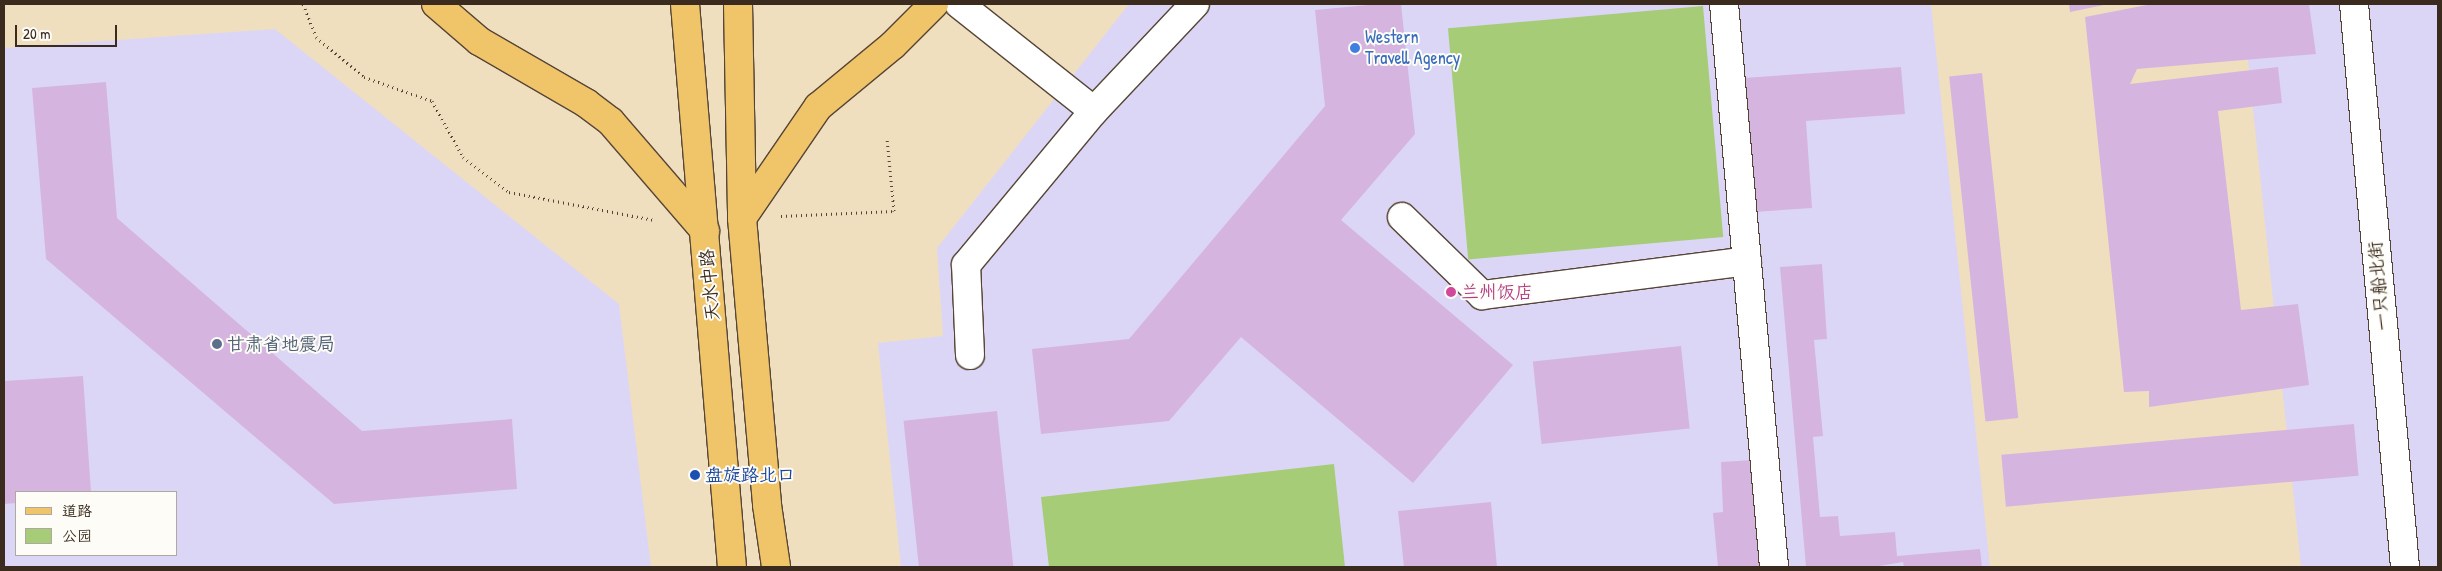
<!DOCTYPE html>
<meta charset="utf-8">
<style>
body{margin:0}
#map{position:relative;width:2442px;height:571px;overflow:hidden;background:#efdfbf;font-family:"Patrick Hand","LXGW WenKai TC",sans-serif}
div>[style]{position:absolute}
.built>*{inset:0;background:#dcd6f6}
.green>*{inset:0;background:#a6cc77;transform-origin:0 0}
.building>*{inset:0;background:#d5b5df;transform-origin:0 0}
.path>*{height:3px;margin-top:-1.5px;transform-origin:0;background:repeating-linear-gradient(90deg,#564536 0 1px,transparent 0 5px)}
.roads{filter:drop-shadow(1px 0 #564536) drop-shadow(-1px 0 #564536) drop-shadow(0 1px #564536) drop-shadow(0 -1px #564536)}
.minor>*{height:28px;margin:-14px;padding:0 14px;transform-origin:14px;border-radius:14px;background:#fff}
.major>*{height:28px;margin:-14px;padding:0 14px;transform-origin:14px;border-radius:14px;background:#f0c469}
.dots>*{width:14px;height:14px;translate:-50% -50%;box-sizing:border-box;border:2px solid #fdfcf7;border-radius:50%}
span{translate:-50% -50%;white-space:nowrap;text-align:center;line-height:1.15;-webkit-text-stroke:4px #fdfcf7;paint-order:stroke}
.shop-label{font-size:18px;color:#366cbe}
.left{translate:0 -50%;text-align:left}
.street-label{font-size:18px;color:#3b2a1e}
.hotel-label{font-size:18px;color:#b23c85}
.service-label{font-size:18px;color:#4e5e75}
.transit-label{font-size:18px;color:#164399}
.frame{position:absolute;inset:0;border:5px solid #3b2a1e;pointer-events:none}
.legend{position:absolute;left:15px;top:491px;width:162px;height:65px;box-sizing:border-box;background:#fdfcf7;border:1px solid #afa8a0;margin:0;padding:6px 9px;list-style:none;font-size:15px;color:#3b2a1e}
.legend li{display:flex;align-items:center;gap:10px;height:25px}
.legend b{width:25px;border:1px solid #afa8a0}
.scale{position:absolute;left:15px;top:25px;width:102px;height:22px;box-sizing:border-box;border:2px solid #3b2a1e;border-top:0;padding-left:6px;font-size:15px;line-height:18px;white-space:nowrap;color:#3b2a1e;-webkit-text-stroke:4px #fdfcf7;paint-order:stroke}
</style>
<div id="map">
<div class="built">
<div style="clip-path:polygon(1129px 4px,1931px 4px,1990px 567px,901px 567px,878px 343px,943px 336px,937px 248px)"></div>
<div style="clip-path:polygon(2242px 4px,2438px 4px,2438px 567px,2301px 567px)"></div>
<div style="clip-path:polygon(evenodd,275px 29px,619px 304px,651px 567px,4px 567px,4px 48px,275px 29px,16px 492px,176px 492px,176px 555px,16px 555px,16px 492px)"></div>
</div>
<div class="green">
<div style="left:1703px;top:6px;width:232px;height:256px;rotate:85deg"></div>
<div style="clip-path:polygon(1334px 464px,1345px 567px,1049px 567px,1041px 497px)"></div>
</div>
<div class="building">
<div style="clip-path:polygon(1379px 4px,1401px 4px,1415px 134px,1341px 220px,1513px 365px,1413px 483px,1241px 337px,1169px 421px,1041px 434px,1032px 349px,1129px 339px,1325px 106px,1315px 10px)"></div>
<div style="clip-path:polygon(2069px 4px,2104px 4px,2104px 5px,2070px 12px)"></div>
<div style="clip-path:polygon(2152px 4px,2309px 4px,2316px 54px,2137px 69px,2130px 84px,2278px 67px,2282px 103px,2218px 111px,2241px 310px,2298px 304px,2309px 385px,2149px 407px,2149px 391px,2124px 392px,2085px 17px)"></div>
<div style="clip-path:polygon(1901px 67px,1905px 114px,1806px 121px,1812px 208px,1754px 212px,1744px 78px)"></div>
<div style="left:1982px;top:73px;width:347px;height:33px;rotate:84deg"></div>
<div style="clip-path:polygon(106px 82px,117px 218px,362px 431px,512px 419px,517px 489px,334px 504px,46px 259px,32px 88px)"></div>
<div style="clip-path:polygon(1822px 264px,1827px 339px,1814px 340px,1823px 436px,1813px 437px,1820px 517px,1838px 516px,1840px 536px,1895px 532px,1897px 556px,1980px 549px,1982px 567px,1904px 567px,1903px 562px,1873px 567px,1806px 567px,1780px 267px)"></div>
<div style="left:1681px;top:346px;width:83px;height:149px;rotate:84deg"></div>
<div style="clip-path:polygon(83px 376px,91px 492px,16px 492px,16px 503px,4px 504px,4px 381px)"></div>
<div style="left:997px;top:411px;width:157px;height:94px;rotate:84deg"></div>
<div style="left:2354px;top:424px;width:52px;height:354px;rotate:85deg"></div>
<div style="clip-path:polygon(1753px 460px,1765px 567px,1718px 567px,1713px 513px,1723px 512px,1721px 462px)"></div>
<div style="clip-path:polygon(1491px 502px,1497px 567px,1404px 567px,1398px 511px)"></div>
</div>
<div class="path">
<div style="left:303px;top:4px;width:35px;rotate:68deg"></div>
<div style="left:316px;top:37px;width:62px;rotate:39.8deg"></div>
<div style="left:364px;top:77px;width:72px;rotate:19.4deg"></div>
<div style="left:432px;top:101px;width:64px;rotate:61deg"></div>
<div style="left:463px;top:157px;width:58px;rotate:37.3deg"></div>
<div style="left:509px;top:192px;width:148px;rotate:10.9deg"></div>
<div style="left:781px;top:216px;width:113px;rotate:-2.5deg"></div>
<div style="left:894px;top:211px;width:73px;rotate:-95.5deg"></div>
</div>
<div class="roads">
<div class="minor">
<div style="left:959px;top:4px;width:172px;rotate:38.4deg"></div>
<div style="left:1724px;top:4px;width:565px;rotate:84.92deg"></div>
<div style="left:2354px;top:4px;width:565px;rotate:84.82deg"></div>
<div style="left:1402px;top:217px;width:112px;rotate:44.3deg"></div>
<div style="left:1482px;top:295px;width:267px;rotate:-7.3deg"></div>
<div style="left:970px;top:355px;width:90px;rotate:-92.5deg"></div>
<div style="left:966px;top:265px;width:200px;rotate:-50.3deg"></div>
<div style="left:1094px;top:111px;width:147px;rotate:-46.7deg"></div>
</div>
<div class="major">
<div style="left:436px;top:4px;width:57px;rotate:40.7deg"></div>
<div style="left:479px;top:41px;width:124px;rotate:30.1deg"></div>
<div style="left:586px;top:103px;width:31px;rotate:37deg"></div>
<div style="left:611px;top:122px;width:144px;rotate:49.2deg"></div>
<div style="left:685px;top:4px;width:565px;rotate:85.23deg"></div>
<div style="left:738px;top:4px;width:214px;rotate:88.9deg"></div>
<div style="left:742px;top:218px;width:288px;rotate:85deg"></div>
<div style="left:767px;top:505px;width:63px;rotate:81.7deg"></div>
<div style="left:742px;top:218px;width:135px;rotate:-55.6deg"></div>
<div style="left:818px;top:107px;width:97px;rotate:-39.6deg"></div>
<div style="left:893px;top:45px;width:58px;rotate:-45deg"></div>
</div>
</div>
<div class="dots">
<div style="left:1355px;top:48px;background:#3f7fe0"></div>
<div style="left:1451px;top:292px;background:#d1479c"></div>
<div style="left:217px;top:344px;background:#5c6f8a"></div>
<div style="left:695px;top:475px;background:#1a4fb4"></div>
</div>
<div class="shop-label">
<span class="left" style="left:1365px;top:48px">Western<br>Travell Agency</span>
</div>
<div class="street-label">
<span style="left:710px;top:285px;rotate:-95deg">天水中路</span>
<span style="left:2379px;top:286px;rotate:-95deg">一只船北街</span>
</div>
<div class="hotel-label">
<span class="left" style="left:1461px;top:292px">兰州饭店</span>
</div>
<div class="service-label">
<span class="left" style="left:227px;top:344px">甘肃省地震局</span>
</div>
<div class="transit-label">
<span class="left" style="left:705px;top:475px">盘旋路北口</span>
</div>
<div class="frame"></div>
<ul class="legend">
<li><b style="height:6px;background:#f0c469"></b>道路</li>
<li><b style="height:14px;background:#a6cc77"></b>公园</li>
</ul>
<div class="scale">20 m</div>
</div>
